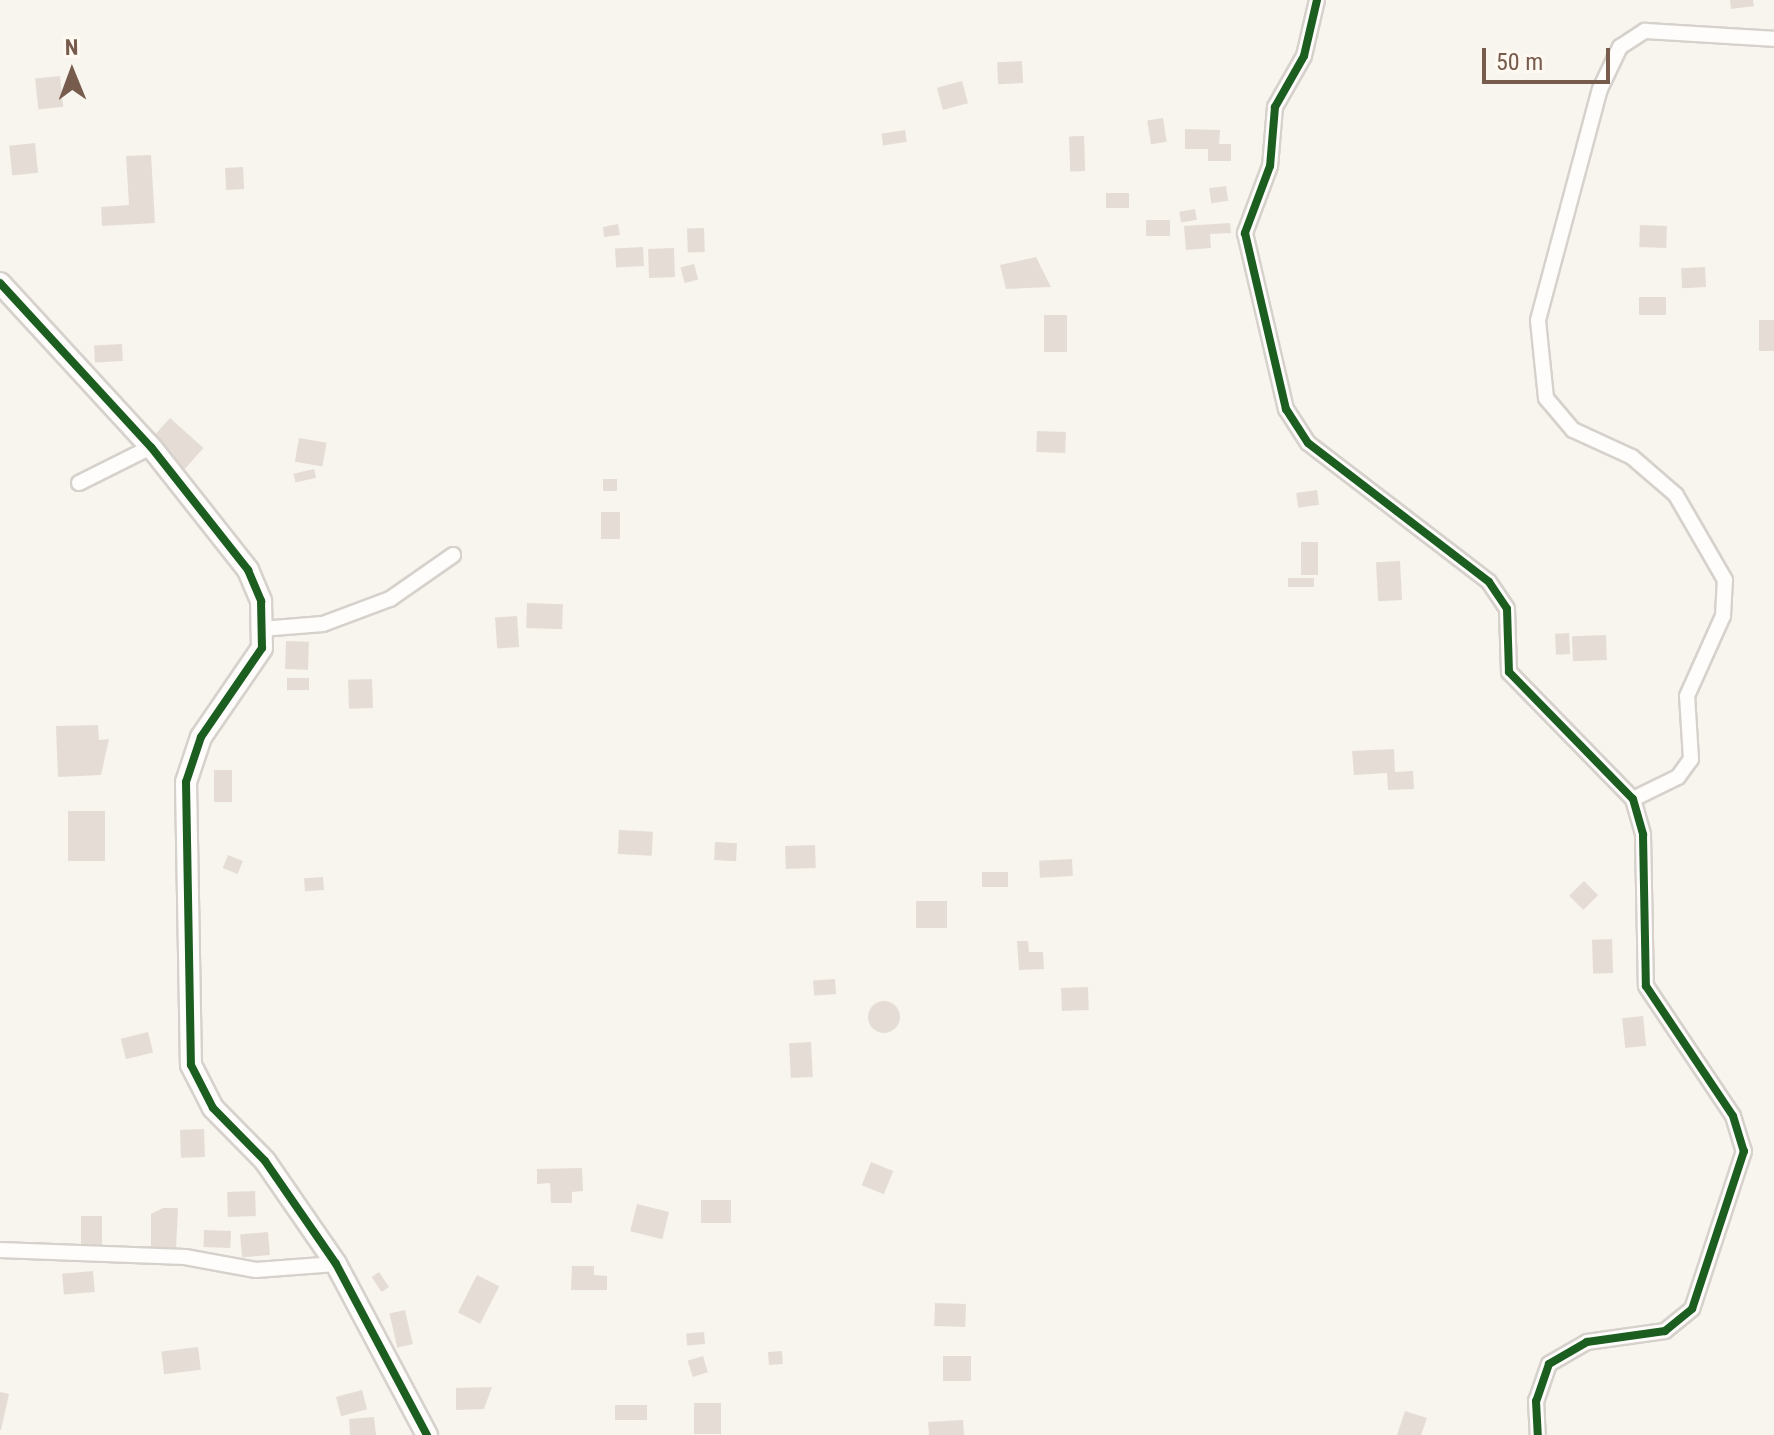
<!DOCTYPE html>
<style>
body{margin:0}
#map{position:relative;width:1774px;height:1435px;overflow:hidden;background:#f8f4ee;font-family:"Roboto Condensed",sans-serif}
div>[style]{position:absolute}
.building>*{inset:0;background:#e5ddd5;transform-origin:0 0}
.round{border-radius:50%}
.roads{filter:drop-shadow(2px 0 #d7d1cc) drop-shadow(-2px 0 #d7d1cc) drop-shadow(0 2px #d7d1cc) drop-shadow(0 -2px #d7d1cc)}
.street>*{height:14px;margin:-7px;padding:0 7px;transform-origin:7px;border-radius:7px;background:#fefdfc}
.secondary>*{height:20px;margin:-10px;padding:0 10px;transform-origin:10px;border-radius:10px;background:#fefdfc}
.cycleway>*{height:8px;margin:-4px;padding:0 4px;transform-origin:4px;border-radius:4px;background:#1b5e20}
span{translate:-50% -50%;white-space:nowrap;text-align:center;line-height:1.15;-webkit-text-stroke:6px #fff9f1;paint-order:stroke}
.north{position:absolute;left:32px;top:32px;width:80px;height:80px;-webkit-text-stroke:6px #fff9f1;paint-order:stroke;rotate:359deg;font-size:22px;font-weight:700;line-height:32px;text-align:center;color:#775c4d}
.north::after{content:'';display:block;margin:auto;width:28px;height:36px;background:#775c4d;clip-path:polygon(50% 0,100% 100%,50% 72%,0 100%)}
.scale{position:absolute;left:1482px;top:48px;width:128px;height:36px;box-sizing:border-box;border:4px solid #775c4d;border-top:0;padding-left:10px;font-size:24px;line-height:28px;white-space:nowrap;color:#775c4d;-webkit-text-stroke:6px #fff9f1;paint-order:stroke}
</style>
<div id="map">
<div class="building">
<div style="clip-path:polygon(1730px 0,1753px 0,1754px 6px,1731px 9px)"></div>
<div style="left:1022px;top:61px;width:22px;height:25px;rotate:87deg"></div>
<div style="left:60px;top:76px;width:31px;height:25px;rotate:84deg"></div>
<div style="left:962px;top:81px;width:23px;height:26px;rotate:75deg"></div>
<div style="left:1163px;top:118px;width:24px;height:16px;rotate:81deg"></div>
<div style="clip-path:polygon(1185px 129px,1220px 130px,1219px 144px,1231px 144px,1231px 161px,1208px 161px,1208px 149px,1185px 149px)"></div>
<div style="left:905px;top:130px;width:12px;height:24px;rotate:81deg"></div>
<div style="left:1084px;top:136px;width:35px;height:15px;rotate:88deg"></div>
<div style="left:35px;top:143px;width:30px;height:26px;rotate:84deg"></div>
<div style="clip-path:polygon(151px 155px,155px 223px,102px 226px,101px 207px,129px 205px,126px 156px)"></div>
<div style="left:243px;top:167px;width:22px;height:18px;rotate:87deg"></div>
<div style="left:1226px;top:186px;width:15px;height:17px;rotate:82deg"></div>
<div style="left:1106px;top:193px;width:23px;height:15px"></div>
<div style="left:1195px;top:209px;width:11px;height:16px;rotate:80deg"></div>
<div style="left:1170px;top:220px;width:16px;height:24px;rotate:90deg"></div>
<div style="clip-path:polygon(1230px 223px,1231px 233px,1210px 234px,1211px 248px,1186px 250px,1184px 226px)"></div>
<div style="clip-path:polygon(618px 224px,620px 235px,604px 237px,603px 227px)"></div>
<div style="left:1640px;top:225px;width:27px;height:22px;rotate:2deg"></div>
<div style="left:704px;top:228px;width:24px;height:17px;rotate:88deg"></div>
<div style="left:643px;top:247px;width:19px;height:28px;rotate:87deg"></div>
<div style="left:674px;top:248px;width:29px;height:26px;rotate:88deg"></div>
<div style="clip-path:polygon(1036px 257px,1051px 287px,1006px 289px,1000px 265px)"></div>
<div style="left:694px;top:264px;width:16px;height:14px;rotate:75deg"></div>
<div style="left:1705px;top:267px;width:20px;height:24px;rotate:87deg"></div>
<div style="left:1639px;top:297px;width:27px;height:18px"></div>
<div style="left:1044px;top:315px;width:23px;height:37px"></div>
<div style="left:1774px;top:320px;width:31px;height:15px;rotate:90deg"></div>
<div style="left:122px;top:344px;width:17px;height:28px;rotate:87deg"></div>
<div style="left:170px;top:418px;width:45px;height:28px;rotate:42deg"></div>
<div style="left:1037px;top:431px;width:29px;height:21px;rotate:2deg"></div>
<div style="left:299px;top:438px;width:28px;height:24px;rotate:10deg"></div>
<div style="left:314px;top:469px;width:9px;height:21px;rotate:77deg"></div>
<div style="left:603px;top:479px;width:14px;height:12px"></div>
<div style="left:1317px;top:490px;width:15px;height:21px;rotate:82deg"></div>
<div style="left:601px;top:512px;width:19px;height:27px"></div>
<div style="left:1301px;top:542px;width:17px;height:33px"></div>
<div style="left:1400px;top:561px;width:39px;height:24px;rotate:87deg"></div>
<div style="left:1288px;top:578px;width:26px;height:9px"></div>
<div style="left:527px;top:603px;width:36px;height:25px;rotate:2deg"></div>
<div style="left:517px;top:616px;width:31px;height:22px;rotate:86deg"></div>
<div style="left:1569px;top:633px;width:21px;height:14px;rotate:87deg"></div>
<div style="left:1606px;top:635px;width:25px;height:34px;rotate:88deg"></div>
<div style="left:286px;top:641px;width:23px;height:28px;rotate:2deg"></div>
<div style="left:287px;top:678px;width:22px;height:12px"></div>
<div style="left:372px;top:679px;width:29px;height:24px;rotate:88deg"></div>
<div style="clip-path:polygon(98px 725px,99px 740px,109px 739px,101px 775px,58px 777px,56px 726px)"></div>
<div style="clip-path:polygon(1394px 749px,1395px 772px,1413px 771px,1414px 789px,1388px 790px,1387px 773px,1354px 775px,1352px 751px)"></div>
<div style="left:214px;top:770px;width:18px;height:32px"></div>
<div style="left:68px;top:811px;width:37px;height:50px"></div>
<div style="left:619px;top:830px;width:34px;height:24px;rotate:3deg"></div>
<div style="left:715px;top:842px;width:22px;height:18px;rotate:3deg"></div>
<div style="left:815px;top:845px;width:23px;height:30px;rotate:88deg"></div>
<div style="left:228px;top:855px;width:16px;height:14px;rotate:22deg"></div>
<div style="left:1072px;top:859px;width:17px;height:33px;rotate:87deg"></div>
<div style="left:982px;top:872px;width:26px;height:15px"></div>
<div style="left:323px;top:877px;width:13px;height:19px;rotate:86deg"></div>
<div style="left:1584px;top:881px;width:20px;height:21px;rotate:45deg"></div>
<div style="left:916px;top:901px;width:31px;height:27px"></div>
<div style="left:1612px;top:939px;width:34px;height:20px;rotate:88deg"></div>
<div style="clip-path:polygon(1017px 941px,1028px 941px,1029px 952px,1043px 952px,1044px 969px,1019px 970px)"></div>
<div style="left:835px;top:979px;width:15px;height:22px;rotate:86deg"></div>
<div style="left:1088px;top:987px;width:23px;height:27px;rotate:88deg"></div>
<div class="round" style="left:868px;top:1001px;width:32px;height:32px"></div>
<div style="left:1643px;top:1016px;width:30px;height:21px;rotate:84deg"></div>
<div style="left:148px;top:1032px;width:21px;height:28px;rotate:76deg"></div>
<div style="left:811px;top:1042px;width:35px;height:22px;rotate:87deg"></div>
<div style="left:204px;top:1129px;width:28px;height:24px;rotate:88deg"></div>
<div style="left:871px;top:1162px;width:24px;height:25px;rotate:22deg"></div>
<div style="clip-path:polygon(582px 1168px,583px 1191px,572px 1192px,572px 1203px,551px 1203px,550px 1183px,537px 1184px,537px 1169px)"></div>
<div style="left:255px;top:1191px;width:25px;height:28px;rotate:88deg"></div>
<div style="left:701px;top:1200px;width:30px;height:23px"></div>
<div style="left:637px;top:1204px;width:33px;height:28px;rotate:14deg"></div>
<div style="clip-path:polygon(163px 1208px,178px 1208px,176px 1249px,151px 1248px,151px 1214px)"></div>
<div style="left:81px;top:1216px;width:21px;height:29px"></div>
<div style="left:204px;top:1230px;width:27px;height:17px;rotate:2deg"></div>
<div style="left:268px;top:1232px;width:23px;height:28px;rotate:85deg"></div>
<div style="clip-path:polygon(572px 1266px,594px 1266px,594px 1275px,607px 1276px,607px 1290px,571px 1290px)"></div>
<div style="left:93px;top:1271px;width:21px;height:31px;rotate:85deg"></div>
<div style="left:379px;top:1272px;width:18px;height:9px;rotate:56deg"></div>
<div style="left:477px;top:1275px;width:25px;height:42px;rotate:27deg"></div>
<div style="left:935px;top:1303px;width:31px;height:23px;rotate:2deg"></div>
<div style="left:405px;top:1310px;width:35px;height:16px;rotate:77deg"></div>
<div style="left:704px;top:1332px;width:12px;height:18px;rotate:85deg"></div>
<div style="left:198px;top:1347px;width:23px;height:37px;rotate:83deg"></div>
<div style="left:782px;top:1351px;width:13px;height:14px;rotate:86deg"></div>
<div style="left:703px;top:1356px;width:17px;height:16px;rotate:73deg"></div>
<div style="left:943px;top:1356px;width:28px;height:25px"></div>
<div style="clip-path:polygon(492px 1387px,484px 1409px,456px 1410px,456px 1388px)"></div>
<div style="left:362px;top:1390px;width:20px;height:27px;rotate:75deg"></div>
<div style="clip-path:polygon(0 1392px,9px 1394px,1px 1430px,0 1430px)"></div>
<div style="left:694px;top:1403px;width:27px;height:31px"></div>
<div style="left:647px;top:1405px;width:15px;height:32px;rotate:90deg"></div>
<div style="clip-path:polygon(1405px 1411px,1427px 1418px,1421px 1435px,1397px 1435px)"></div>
<div style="clip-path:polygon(374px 1417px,376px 1435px,350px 1435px,349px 1419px)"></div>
<div style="clip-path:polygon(963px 1420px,964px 1435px,929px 1435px,928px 1422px)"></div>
</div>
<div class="roads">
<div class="street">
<div style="left:1317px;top:0;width:57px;rotate:103.1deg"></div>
<div style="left:1304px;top:56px;width:59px;rotate:119.6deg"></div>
<div style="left:1275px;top:107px;width:59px;rotate:94.8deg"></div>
<div style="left:1270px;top:166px;width:72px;rotate:110.5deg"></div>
<div style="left:1245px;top:233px;width:181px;rotate:76.9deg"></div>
<div style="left:1286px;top:409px;width:40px;rotate:57.1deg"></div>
<div style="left:1308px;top:443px;width:228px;rotate:37.5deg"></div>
<div style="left:1489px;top:582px;width:32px;rotate:56deg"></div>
<div style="left:1507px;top:609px;width:63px;rotate:88.2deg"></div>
<div style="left:1509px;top:672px;width:177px;rotate:45.7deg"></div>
<div style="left:1633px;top:799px;width:37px;rotate:74deg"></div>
<div style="left:1643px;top:835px;width:151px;rotate:88.9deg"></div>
<div style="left:1646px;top:986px;width:156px;rotate:56.2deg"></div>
<div style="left:1733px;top:1116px;width:37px;rotate:73deg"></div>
<div style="left:1744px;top:1151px;width:166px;rotate:108.2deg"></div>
<div style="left:1692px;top:1309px;width:35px;rotate:141deg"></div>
<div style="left:1665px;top:1331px;width:79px;rotate:172deg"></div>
<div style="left:1587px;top:1342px;width:44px;rotate:149.9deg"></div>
<div style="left:1549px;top:1364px;width:39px;rotate:109deg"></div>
<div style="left:1536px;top:1401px;width:34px;rotate:87deg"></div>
<div style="left:79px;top:483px;width:80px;rotate:-26.6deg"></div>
<div style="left:261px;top:629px;width:62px;rotate:-4.6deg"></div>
<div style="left:323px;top:624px;width:72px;rotate:-20.5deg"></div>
<div style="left:390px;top:599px;width:77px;rotate:-34.9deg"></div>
<div style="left:1633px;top:799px;width:50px;rotate:-26.1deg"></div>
<div style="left:1678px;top:777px;width:22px;rotate:-54deg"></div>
<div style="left:1691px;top:759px;width:63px;rotate:-93.6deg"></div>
<div style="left:1687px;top:696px;width:88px;rotate:-65.8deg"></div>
<div style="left:1723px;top:616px;width:36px;rotate:-87deg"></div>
<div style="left:1725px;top:580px;width:98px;rotate:-120deg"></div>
<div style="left:1676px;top:495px;width:58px;rotate:-139.2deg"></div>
<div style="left:1632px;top:457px;width:65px;rotate:-155.4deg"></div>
<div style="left:1573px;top:430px;width:42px;rotate:-130.2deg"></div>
<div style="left:1546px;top:398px;width:78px;rotate:-95.9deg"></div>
<div style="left:1538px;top:320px;width:239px;rotate:-75deg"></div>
<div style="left:1600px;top:89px;width:47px;rotate:-64.5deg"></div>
<div style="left:1620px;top:47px;width:30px;rotate:-33deg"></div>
<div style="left:1645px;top:31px;width:129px;rotate:3.5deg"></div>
<div style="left:0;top:1250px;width:185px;rotate:2.2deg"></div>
<div style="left:185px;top:1257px;width:72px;rotate:10.4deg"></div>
<div style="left:256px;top:1270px;width:80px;rotate:-4.3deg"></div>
</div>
<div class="secondary">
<div style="left:0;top:283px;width:223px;rotate:47.4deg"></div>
<div style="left:151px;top:447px;width:157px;rotate:51.7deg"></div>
<div style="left:248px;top:570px;width:34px;rotate:67deg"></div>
<div style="left:261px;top:601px;width:47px;rotate:88.8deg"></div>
<div style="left:262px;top:648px;width:108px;rotate:124.4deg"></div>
<div style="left:201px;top:737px;width:47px;rotate:108.4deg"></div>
<div style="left:186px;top:782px;width:283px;rotate:89deg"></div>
<div style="left:191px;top:1065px;width:48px;rotate:62.9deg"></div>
<div style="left:213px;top:1108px;width:74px;rotate:45.5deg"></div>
<div style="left:265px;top:1161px;width:125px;rotate:55.4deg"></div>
<div style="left:336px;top:1264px;width:194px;rotate:62deg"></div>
</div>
</div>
<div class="cycleway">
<div style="left:1317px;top:0;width:57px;rotate:103.1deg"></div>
<div style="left:1304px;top:56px;width:59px;rotate:119.6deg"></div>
<div style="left:1275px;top:107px;width:59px;rotate:94.8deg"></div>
<div style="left:1270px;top:166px;width:72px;rotate:110.5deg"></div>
<div style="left:1245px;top:233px;width:181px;rotate:76.9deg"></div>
<div style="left:1286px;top:409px;width:40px;rotate:57.1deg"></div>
<div style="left:1308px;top:443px;width:228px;rotate:37.5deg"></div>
<div style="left:1489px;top:582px;width:32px;rotate:56deg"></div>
<div style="left:1507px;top:609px;width:63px;rotate:88.2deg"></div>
<div style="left:1509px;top:672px;width:177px;rotate:45.7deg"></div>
<div style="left:1633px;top:799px;width:37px;rotate:74deg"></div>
<div style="left:1643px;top:835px;width:151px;rotate:88.9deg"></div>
<div style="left:1646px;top:986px;width:156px;rotate:56.2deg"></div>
<div style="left:1733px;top:1116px;width:37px;rotate:73deg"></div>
<div style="left:1744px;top:1151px;width:166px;rotate:108.2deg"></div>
<div style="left:1692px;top:1309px;width:35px;rotate:141deg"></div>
<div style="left:1665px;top:1331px;width:79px;rotate:172deg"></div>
<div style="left:1587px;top:1342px;width:44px;rotate:149.9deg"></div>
<div style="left:1549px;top:1364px;width:39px;rotate:109deg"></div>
<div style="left:1536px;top:1401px;width:34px;rotate:87deg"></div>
<div style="left:0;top:283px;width:223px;rotate:47.4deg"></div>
<div style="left:151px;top:447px;width:157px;rotate:51.7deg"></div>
<div style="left:248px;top:570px;width:34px;rotate:67deg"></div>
<div style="left:261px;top:601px;width:47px;rotate:88.8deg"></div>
<div style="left:262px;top:648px;width:108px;rotate:124.4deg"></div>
<div style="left:201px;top:737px;width:47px;rotate:108.4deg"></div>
<div style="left:186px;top:782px;width:283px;rotate:89deg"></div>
<div style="left:191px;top:1065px;width:48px;rotate:62.9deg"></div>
<div style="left:213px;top:1108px;width:74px;rotate:45.5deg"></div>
<div style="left:265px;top:1161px;width:125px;rotate:55.4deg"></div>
<div style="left:336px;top:1264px;width:194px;rotate:62deg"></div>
</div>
<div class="north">N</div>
<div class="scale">50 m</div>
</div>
